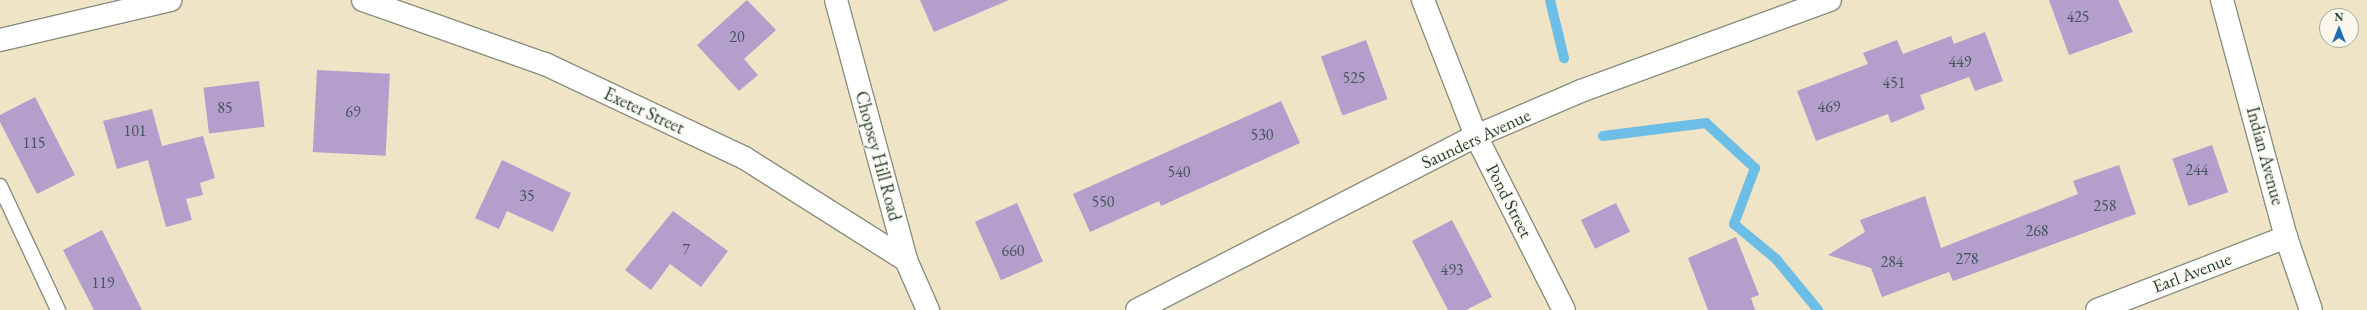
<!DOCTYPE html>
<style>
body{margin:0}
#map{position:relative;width:2367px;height:310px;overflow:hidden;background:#f0e4c7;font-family:"EB Garamond",serif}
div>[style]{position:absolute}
.stream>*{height:10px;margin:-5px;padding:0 5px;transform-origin:5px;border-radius:5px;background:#6cbee7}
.building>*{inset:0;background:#b39ecc;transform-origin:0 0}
.roads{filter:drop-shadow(1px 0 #88907e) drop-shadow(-1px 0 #88907e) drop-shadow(0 1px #88907e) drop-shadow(0 -1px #88907e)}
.lane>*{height:14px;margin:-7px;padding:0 7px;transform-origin:7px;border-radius:7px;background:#fff}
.street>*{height:22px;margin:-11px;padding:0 11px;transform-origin:11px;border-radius:11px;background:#fff}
.secondary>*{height:22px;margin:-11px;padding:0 11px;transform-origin:11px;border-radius:11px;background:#fff}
span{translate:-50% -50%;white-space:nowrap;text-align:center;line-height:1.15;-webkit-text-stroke:3px #fbf7ec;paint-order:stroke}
.number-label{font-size:16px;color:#44555a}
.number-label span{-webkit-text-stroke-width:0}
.street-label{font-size:18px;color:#1f3d34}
.north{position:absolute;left:2319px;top:8px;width:40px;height:40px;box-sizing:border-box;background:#fbf7ec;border:1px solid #a3ada2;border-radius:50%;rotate:0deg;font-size:11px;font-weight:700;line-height:16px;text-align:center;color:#1f3d34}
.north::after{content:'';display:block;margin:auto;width:14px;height:18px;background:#1f6fb2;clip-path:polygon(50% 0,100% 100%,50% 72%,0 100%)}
</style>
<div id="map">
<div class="stream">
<div style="left:1550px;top:0;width:60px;rotate:76.4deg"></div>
<div style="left:1603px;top:136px;width:104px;rotate:-7.2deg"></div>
<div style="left:1706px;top:123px;width:67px;rotate:42.6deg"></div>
<div style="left:1755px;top:168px;width:60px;rotate:110.6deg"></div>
<div style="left:1734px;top:224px;width:55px;rotate:39.8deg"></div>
<div style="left:1776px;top:259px;width:66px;rotate:50.5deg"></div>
</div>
<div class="building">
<div style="clip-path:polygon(747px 0,776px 30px,744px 59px,758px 75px,739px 91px,697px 45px)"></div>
<div style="clip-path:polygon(920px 0,1009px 0,934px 32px)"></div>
<div style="clip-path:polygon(2049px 0,2118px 0,2133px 32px,2069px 55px)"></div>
<div style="clip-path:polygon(1985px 32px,2003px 81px,1975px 91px,1969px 77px,1920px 95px,1925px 109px,1891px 123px,1888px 114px,1816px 141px,1797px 91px,1868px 64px,1863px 53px,1897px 40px,1903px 54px,1951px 36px,1954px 44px)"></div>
<div style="left:1366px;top:40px;width:63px;height:48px;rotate:70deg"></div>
<div style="left:317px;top:70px;width:73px;height:82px;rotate:3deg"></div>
<div style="left:259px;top:81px;width:46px;height:56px;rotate:83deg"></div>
<div style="clip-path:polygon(35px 97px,75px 175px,37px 194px,0 122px,0 115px)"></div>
<div style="clip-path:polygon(1281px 101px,1300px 143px,1161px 206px,1159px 201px,1090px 232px,1073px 194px)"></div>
<div style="clip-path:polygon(152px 109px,162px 146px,203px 136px,215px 178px,200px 183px,203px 195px,186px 199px,192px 220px,166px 227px,148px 160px,117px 169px,103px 121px)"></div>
<div style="left:2212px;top:145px;width:50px;height:42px;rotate:71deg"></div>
<div style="clip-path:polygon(502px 160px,571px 193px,553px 232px,507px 211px,499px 229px,475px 218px)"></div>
<div style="clip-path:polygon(2119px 165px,2136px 214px,1953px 281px,1949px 272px,1882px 297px,1871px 268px,1828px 255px,1865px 232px,1860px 220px,1925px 196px,1941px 248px,2078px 194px,2073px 181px)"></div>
<div style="left:1017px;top:203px;width:64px;height:46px;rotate:66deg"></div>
<div style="left:1616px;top:203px;width:32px;height:39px;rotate:64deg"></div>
<div style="clip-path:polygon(673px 211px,728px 251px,701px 287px,670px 264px,651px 290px,625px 270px)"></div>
<div style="clip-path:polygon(1452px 220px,1492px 297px,1466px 310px,1448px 310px,1412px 241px)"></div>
<div style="clip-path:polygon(102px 230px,142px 310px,94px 310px,63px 250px)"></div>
<div style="clip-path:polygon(1736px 237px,1759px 295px,1751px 298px,1755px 310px,1708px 310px,1688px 258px)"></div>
</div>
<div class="roads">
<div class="lane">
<div style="left:0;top:186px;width:137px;rotate:64.9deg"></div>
</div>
<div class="street">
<div style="left:363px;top:0;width:193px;rotate:19.4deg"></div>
<div style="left:545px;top:64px;width:219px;rotate:25.2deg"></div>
<div style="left:743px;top:157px;width:193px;rotate:32.3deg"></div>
<div style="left:1423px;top:0;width:146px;rotate:68.7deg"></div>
<div style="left:1476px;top:136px;width:195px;rotate:63.2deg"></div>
<div style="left:2222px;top:0;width:245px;rotate:74.9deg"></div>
<div style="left:2286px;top:237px;width:77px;rotate:71.1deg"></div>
<div style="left:0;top:40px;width:175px;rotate:-13.2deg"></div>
<div style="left:1137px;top:310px;width:381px;rotate:-27.2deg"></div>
<div style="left:1476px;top:136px;width:114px;rotate:-23.2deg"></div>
<div style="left:1581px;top:91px;width:265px;rotate:-20.1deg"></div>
<div style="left:2097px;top:310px;width:203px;rotate:-21.1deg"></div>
</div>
<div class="secondary">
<div style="left:836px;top:0;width:269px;rotate:74.9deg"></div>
<div style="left:906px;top:260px;width:55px;rotate:66.3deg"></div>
</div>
</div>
<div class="number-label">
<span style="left:2078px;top:17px">425</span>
<span style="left:737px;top:37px">20</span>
<span style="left:1960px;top:62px">449</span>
<span style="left:1354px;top:78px">525</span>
<span style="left:1894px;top:83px">451</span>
<span style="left:1829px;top:107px">469</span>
<span style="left:225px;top:108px">85</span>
<span style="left:353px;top:112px">69</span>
<span style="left:135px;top:131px">101</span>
<span style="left:1262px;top:135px">530</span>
<span style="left:34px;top:143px">115</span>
<span style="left:2197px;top:170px">244</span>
<span style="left:1179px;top:172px">540</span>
<span style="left:527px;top:196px">35</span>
<span style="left:1103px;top:202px">550</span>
<span style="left:2105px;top:206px">258</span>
<span style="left:2037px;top:231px">268</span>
<span style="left:686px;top:250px">7</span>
<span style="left:1013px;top:251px">660</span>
<span style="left:1967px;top:259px">278</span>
<span style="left:1892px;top:262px">284</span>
<span style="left:1452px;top:270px">493</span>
<span style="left:103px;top:283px">119</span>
</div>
<div class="street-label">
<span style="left:644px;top:111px;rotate:25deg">Exeter Street</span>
<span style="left:1476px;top:139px;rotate:-25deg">Saunders Avenue</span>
<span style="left:878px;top:156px;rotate:75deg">Chopsey Hill Road</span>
<span style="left:2265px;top:156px;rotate:75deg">Indian Avenue</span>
<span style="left:1509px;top:201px;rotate:63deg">Pond Street</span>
<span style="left:2192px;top:273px;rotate:-21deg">Earl Avenue</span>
</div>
<div class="north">N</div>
</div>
